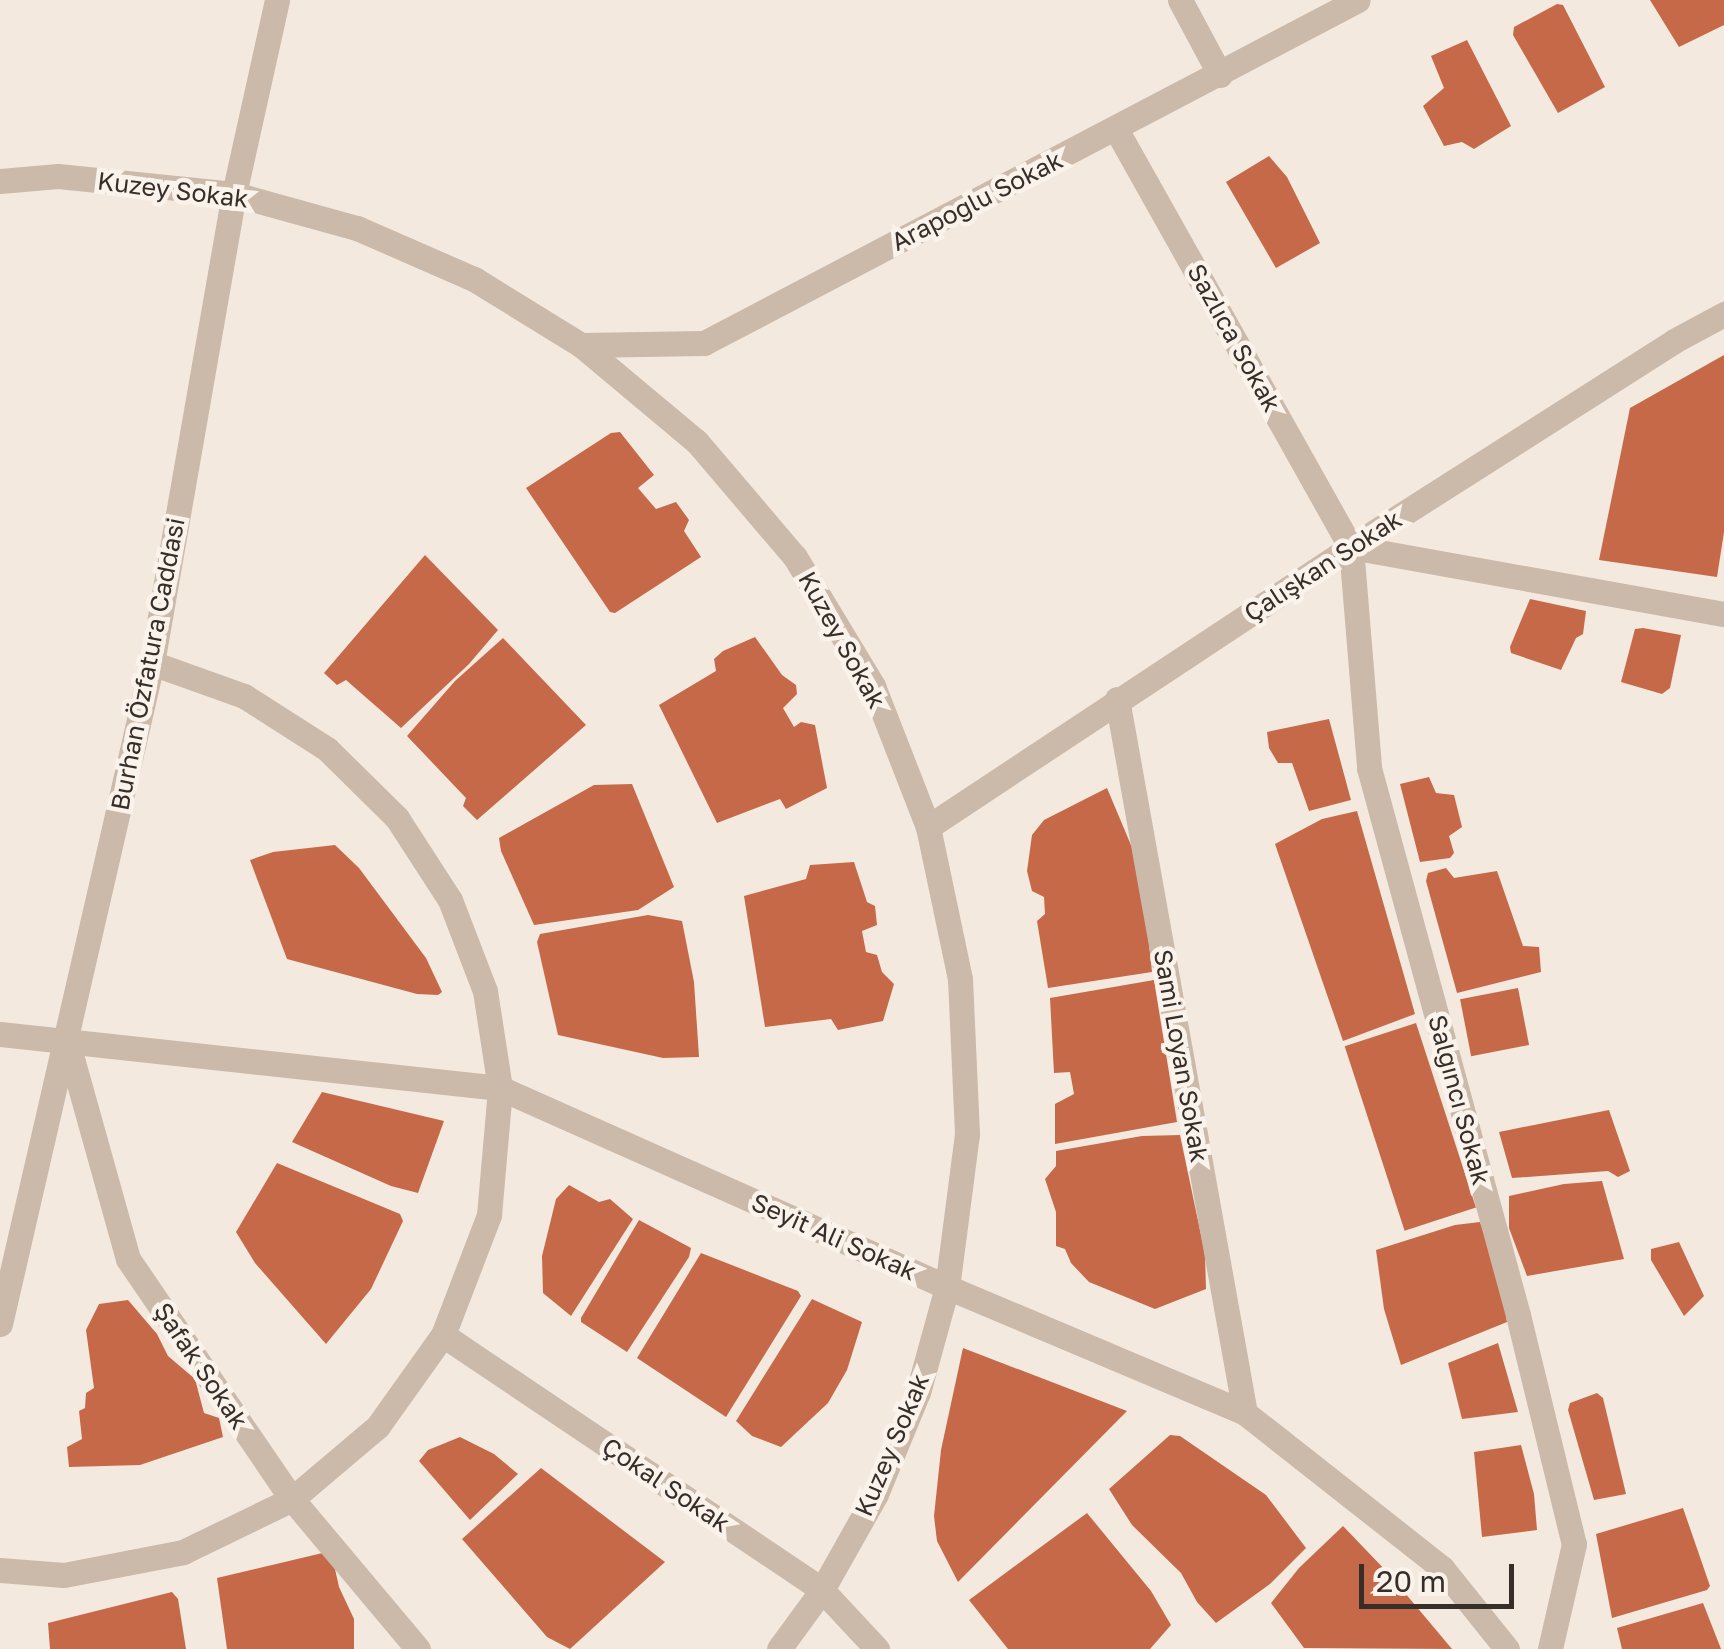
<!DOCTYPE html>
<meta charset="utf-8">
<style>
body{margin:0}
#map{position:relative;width:1724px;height:1649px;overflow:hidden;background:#f3e9de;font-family:"Golos Text",sans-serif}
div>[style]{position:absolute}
.building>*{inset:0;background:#c66949;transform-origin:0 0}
.minor>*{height:25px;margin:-12.5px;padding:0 12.5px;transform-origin:12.5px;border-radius:12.5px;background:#cbb9aa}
.tertiary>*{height:25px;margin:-12.5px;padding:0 12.5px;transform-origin:12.5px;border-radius:12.5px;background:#cbb9aa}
span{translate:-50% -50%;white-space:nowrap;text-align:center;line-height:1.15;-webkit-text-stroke:9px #faf3eb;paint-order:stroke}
.street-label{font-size:25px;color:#382e29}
.scale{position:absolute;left:1359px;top:1564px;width:155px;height:45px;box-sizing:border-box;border:5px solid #382e29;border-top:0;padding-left:12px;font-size:30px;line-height:35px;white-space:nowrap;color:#382e29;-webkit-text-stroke:8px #faf3eb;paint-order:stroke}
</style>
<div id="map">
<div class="building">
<div style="clip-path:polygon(1650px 0,1724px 0,1724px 25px,1679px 47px)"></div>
<div style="clip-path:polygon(1557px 4px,1563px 5px,1605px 87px,1558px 113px,1513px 35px,1514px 27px)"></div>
<div style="clip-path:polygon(1467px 40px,1511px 126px,1474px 149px,1462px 142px,1444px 146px,1423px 106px,1444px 88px,1431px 56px)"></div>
<div style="clip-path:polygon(1269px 156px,1287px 177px,1320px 243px,1276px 268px,1226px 182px)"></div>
<div style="clip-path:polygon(1724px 355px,1724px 532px,1717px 577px,1599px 560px,1630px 408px)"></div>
<div style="clip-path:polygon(620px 432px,654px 475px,638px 488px,656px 509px,676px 502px,689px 520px,684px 531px,701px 557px,615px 613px,610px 612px,526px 488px,611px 433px)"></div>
<div style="clip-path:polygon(425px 555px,498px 630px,469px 664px,401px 728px,346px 680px,337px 685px,324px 673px)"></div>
<div style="clip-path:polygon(1530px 599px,1586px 611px,1583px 634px,1576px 638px,1561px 670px,1511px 653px,1510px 647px)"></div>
<div style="clip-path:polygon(1643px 628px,1681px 635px,1670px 688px,1662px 694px,1621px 682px,1635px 629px)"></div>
<div style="clip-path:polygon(755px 637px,782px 675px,796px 685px,797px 694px,783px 708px,794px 727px,801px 722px,815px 725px,827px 788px,786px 809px,780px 799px,717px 823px,659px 705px,716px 671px,714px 659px,723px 651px)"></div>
<div style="clip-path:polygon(503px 638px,586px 725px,477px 820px,463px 806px,466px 798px,407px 736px,455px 681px)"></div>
<div style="clip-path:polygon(1329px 719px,1351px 800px,1309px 811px,1292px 763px,1278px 763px,1269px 748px,1267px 732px)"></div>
<div style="clip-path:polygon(1429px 777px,1436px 793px,1454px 795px,1462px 827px,1449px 836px,1454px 853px,1450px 858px,1420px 862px,1400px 784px)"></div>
<div style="clip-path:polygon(632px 784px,674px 887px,638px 910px,534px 925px,501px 851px,499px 838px,594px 785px)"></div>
<div style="clip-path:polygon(1107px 788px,1141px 869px,1152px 972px,1048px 988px,1037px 921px,1045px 914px,1044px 897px,1032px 891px,1027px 871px,1032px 835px,1044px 820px)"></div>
<div style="clip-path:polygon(1357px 811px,1415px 1014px,1343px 1041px,1275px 844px,1322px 819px)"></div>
<div style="clip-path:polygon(335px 845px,359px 868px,426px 958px,442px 992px,438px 995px,417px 994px,287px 959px,250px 860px,273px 852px)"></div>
<div style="clip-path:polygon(854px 862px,867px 902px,875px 906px,877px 925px,862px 931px,866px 952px,877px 955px,882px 972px,894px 984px,883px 1021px,838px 1030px,831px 1019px,765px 1027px,744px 896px,806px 879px,810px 865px)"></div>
<div style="clip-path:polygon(1446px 868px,1454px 878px,1497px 871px,1523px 946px,1539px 947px,1541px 972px,1457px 993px,1426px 881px,1428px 873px)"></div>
<div style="clip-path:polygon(648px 915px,682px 921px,694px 982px,699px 1057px,663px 1058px,558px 1035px,537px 942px,540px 934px)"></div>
<div style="clip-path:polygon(1154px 980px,1177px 1122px,1055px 1144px,1055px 1104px,1074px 1094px,1070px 1072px,1054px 1073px,1050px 998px)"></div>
<div style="left:1518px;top:988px;width:58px;height:59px;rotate:79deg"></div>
<div style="left:1416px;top:1023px;width:194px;height:75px;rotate:72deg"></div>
<div style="clip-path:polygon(322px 1092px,444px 1121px,418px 1193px,391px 1186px,292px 1142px)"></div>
<div style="clip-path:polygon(1609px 1110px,1630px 1171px,1618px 1177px,1608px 1171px,1512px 1178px,1499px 1132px)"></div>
<div style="clip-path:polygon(1180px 1135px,1205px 1254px,1206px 1289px,1155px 1309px,1089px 1282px,1071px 1263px,1065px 1249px,1056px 1246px,1056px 1212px,1045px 1179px,1056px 1166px,1056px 1151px,1142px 1136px)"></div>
<div style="clip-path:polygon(277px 1163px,400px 1214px,403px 1221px,371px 1289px,326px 1344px,255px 1263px,236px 1232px)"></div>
<div style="clip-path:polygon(1602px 1181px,1624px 1259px,1527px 1276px,1509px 1228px,1509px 1196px,1564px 1184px)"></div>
<div style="clip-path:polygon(569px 1185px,599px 1202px,610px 1199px,633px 1219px,571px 1316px,543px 1293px,542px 1256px,556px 1199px)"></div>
<div style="clip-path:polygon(639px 1220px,691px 1248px,689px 1257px,627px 1352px,581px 1322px,581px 1318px)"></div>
<div style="clip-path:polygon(1480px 1222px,1501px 1284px,1507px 1322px,1401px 1365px,1384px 1309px,1376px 1250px,1455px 1225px)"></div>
<div style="clip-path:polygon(1679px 1242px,1704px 1296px,1684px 1316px,1651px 1260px,1651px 1249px)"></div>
<div style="clip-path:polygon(701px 1253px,798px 1291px,801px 1296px,726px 1417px,637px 1358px)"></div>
<div style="clip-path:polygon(812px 1299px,862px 1322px,847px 1370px,828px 1403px,781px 1447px,752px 1436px,736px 1421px)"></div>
<div style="clip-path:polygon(128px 1300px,157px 1334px,168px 1356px,195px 1379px,204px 1413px,219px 1418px,223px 1437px,140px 1465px,69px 1467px,67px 1447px,82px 1439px,79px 1411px,85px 1408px,86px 1393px,94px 1388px,86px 1330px,99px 1304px)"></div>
<div style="clip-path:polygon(1498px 1343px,1518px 1412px,1462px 1419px,1448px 1363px)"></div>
<div style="clip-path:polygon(963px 1348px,1127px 1411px,958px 1582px,937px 1541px,934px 1516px,941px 1450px)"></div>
<div style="clip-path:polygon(1597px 1393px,1603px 1398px,1626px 1494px,1594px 1500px,1568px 1410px,1570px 1403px)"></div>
<div style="clip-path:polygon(1170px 1435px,1180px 1436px,1266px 1495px,1306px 1548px,1270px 1584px,1216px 1623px,1197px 1602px,1181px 1573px,1132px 1525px,1109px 1489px)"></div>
<div style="clip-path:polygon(460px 1437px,494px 1454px,518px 1474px,470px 1520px,419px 1461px,428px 1450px)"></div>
<div style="clip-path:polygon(1521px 1445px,1534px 1494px,1537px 1530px,1482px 1537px,1474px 1452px)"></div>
<div style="clip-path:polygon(541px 1468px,665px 1562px,570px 1649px,547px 1637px,462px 1539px)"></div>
<div style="clip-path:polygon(1683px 1508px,1710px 1586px,1707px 1590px,1612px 1618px,1596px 1534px)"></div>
<div style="clip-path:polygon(1087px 1513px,1151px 1591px,1171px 1625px,1150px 1649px,1008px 1649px,969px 1600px)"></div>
<div style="clip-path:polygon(1343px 1526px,1389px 1574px,1452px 1649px,1304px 1648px,1271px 1603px,1299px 1568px)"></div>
<div style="clip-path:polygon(331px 1551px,339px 1587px,354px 1619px,354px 1649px,227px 1649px,217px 1578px)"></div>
<div style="clip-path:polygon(172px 1592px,178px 1599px,186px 1649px,50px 1649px,48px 1623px)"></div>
<div style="clip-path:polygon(1703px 1603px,1721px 1649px,1622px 1649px,1617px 1628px)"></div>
</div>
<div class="minor">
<div style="left:1180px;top:0;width:85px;rotate:61.9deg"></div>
<div style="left:1116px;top:129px;width:480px;rotate:60.7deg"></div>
<div style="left:1351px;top:547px;width:222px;rotate:85.3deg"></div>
<div style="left:1369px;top:768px;width:567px;rotate:74.76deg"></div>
<div style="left:1518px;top:1315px;width:236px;rotate:76.3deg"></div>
<div style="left:1574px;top:1544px;width:108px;rotate:102.9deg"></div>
<div style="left:0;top:181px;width:58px;rotate:-4.9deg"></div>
<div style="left:58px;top:176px;width:177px;rotate:5.8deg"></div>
<div style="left:234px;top:194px;width:128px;rotate:15.5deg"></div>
<div style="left:357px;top:228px;width:128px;rotate:23.6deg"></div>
<div style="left:474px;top:279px;width:126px;rotate:31.7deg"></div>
<div style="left:581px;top:345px;width:151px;rotate:39.9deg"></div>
<div style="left:697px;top:442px;width:151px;rotate:49.6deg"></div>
<div style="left:795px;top:557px;width:151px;rotate:58.8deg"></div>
<div style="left:873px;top:686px;width:151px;rotate:68.7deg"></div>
<div style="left:928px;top:827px;width:155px;rotate:78.1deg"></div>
<div style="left:960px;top:979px;width:155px;rotate:87.4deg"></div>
<div style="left:967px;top:1134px;width:154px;rotate:97.4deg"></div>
<div style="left:947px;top:1287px;width:109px;rotate:105.4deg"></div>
<div style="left:918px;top:1392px;width:110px;rotate:112.4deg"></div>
<div style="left:876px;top:1494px;width:110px;rotate:119.4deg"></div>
<div style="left:822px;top:1590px;width:73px;rotate:126.1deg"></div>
<div style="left:581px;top:345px;width:123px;rotate:-0.9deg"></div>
<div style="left:704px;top:343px;width:738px;rotate:-27.68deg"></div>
<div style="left:1351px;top:547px;width:379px;rotate:10.2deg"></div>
<div style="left:1117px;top:699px;width:725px;rotate:79.84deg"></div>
<div style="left:928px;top:827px;width:507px;rotate:-33.5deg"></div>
<div style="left:1351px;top:547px;width:383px;rotate:-32.5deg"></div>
<div style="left:1674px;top:341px;width:57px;rotate:-28.4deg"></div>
<div style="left:68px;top:1044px;width:223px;rotate:74.4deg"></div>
<div style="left:128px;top:1259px;width:291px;rotate:55.7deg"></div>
<div style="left:292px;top:1499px;width:196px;rotate:50deg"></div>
<div style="left:0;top:1324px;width:678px;rotate:-77.05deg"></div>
<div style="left:152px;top:663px;width:476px;rotate:-80.1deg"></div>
<div style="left:234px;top:194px;width:199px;rotate:-77.5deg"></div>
<div style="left:443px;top:1335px;width:457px;rotate:33.9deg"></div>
<div style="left:822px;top:1590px;width:81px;rotate:47deg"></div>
<div style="left:0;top:1570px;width:64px;rotate:4.5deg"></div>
<div style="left:64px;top:1575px;width:121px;rotate:-10.9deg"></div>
<div style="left:183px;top:1552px;width:121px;rotate:-25.9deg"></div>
<div style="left:292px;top:1499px;width:113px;rotate:-40.3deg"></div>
<div style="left:378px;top:1426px;width:112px;rotate:-54.5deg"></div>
<div style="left:443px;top:1335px;width:129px;rotate:-69deg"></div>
<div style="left:489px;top:1215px;width:127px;rotate:-85deg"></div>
<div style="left:500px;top:1088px;width:98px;rotate:-98.8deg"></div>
<div style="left:485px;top:991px;width:97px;rotate:-111deg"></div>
<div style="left:450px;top:900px;width:98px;rotate:-122.9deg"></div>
<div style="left:397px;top:818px;width:98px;rotate:-135.4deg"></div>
<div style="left:327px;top:749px;width:98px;rotate:-147.4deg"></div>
<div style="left:244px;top:696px;width:98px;rotate:-160.3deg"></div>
</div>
<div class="tertiary">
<div style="left:0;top:1034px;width:503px;rotate:6.16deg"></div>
<div style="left:500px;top:1088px;width:489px;rotate:24deg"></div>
<div style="left:947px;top:1287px;width:324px;rotate:22.9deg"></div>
<div style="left:1245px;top:1413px;width:251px;rotate:38.2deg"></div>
<div style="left:1442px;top:1568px;width:104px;rotate:51.3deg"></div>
</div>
<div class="street-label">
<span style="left:173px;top:190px;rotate:7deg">Kuzey Sokak</span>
<span style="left:977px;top:201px;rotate:-27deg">Arapoğlu Sokak</span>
<span style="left:1234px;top:338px;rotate:61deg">Sazlıca Sokak</span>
<span style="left:1323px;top:566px;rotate:-33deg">Çalışkan Sokak</span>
<span style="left:842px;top:640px;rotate:61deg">Kuzey Sokak</span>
<span style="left:148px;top:664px;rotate:-79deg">Burhan Özfatura Caddasi</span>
<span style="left:1181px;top:1056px;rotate:80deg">Sami Loyan Sokak</span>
<span style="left:1459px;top:1100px;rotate:75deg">Salgıncı Sokak</span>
<span style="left:834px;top:1237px;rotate:24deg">Seyit Ali Sokak</span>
<span style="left:201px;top:1366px;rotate:56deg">Şafak Sokak</span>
<span style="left:892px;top:1445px;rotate:-67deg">Kuzey Sokak</span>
<span style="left:666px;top:1485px;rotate:34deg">Çokal Sokak</span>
</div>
<div class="scale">20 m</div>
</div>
